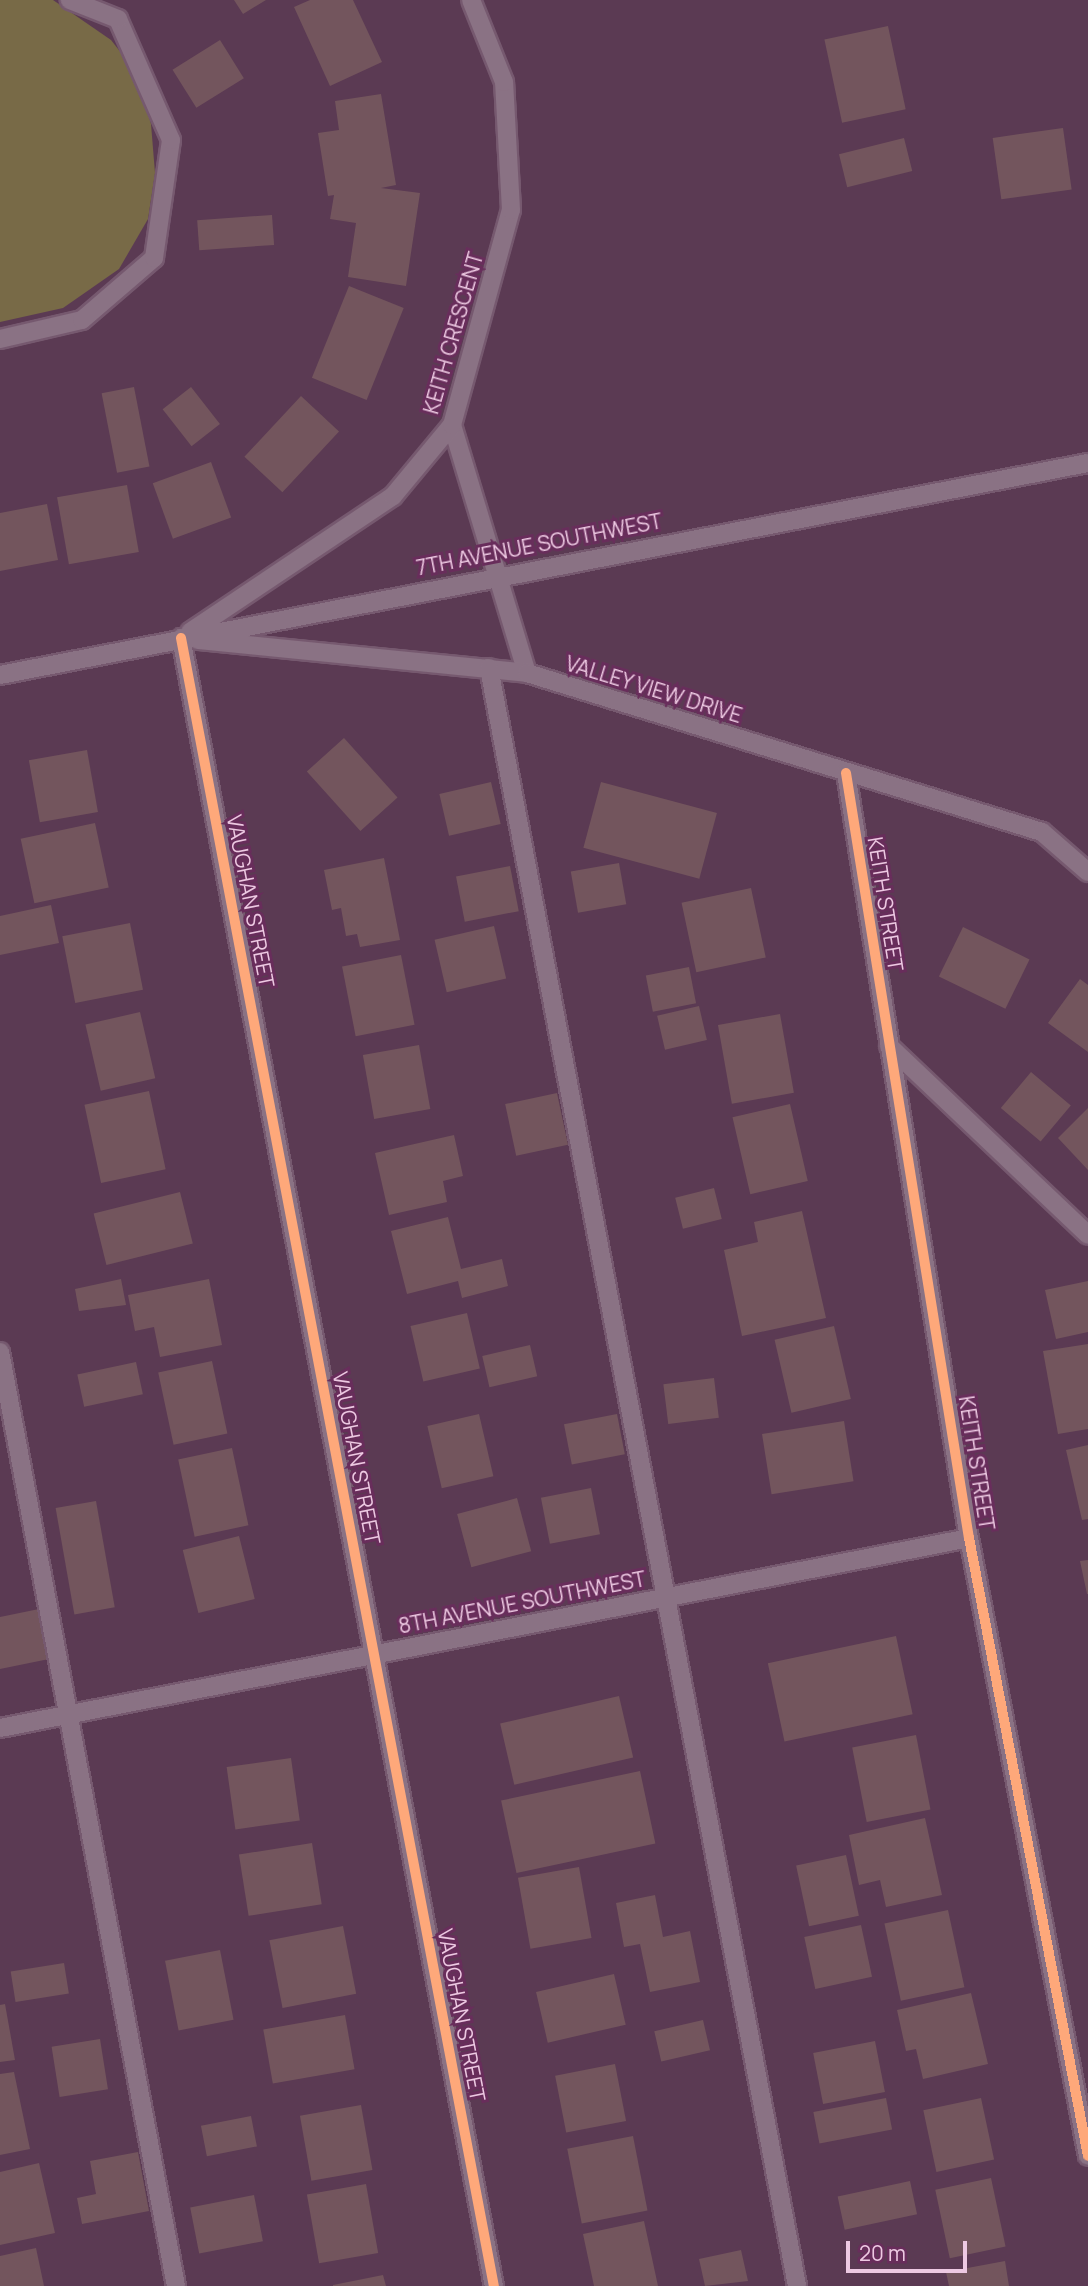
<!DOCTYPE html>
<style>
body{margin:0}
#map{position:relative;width:1088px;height:2286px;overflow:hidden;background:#5b3a53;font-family:Manrope,sans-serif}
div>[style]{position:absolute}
.green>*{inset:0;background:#786a47}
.building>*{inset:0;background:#73555d;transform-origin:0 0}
.roads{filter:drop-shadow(2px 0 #76596f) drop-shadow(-2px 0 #76596f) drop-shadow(0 2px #76596f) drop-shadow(0 -2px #76596f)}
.minor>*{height:18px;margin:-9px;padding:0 9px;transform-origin:9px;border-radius:9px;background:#8a7284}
.cycleway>*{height:10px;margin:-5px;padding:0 5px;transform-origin:5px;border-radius:5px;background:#fea87a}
span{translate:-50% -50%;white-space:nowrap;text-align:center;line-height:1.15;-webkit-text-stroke:6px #682d5b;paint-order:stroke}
.street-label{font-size:21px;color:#edc9e2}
.scale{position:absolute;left:846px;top:2241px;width:121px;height:32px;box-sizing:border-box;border:4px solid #edc9e2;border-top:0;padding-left:9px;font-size:21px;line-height:24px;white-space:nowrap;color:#edc9e2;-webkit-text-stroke:5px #682d5b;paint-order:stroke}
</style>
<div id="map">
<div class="green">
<div style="clip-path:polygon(0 0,53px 0,111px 40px,137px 73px,151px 124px,155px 173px,148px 219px,119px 269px,63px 308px,0 322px)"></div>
</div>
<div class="building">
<div style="clip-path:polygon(234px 0,266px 0,243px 14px)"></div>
<div style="clip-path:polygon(310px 0,353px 0,382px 62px,330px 86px,294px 7px)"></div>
<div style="left:888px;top:26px;width:85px;height:65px;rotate:78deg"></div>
<div style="left:220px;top:40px;width:45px;height:56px;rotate:58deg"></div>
<div style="clip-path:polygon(381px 94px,396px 185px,381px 188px,420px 193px,406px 286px,348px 277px,356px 223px,330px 219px,334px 195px,328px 196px,318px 133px,339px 130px,335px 101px)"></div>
<div style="left:1063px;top:128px;width:62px;height:71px;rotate:82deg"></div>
<div style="left:904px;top:138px;width:34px;height:67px;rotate:76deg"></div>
<div style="left:272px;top:215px;width:30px;height:75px;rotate:86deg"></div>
<div style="left:349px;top:286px;width:59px;height:99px;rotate:22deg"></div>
<div style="left:134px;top:387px;width:81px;height:33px;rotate:79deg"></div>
<div style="left:191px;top:387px;width:47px;height:36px;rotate:52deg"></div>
<div style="left:301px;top:396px;width:52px;height:83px;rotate:43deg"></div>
<div style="left:211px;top:462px;width:59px;height:62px;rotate:70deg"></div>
<div style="left:127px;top:485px;width:68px;height:71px;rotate:80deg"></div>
<div style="clip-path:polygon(47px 504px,58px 560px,0 571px,0 513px)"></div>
<div style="left:344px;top:738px;width:80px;height:50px;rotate:48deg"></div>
<div style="left:87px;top:750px;width:63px;height:59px;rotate:80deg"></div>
<div style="left:491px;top:782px;width:43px;height:53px;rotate:77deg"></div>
<div style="left:601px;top:782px;width:120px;height:68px;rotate:15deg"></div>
<div style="left:95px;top:823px;width:66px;height:76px;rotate:78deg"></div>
<div style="clip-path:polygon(384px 858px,400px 940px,360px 947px,357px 934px,346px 936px,341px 908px,332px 910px,324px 870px)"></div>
<div style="left:619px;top:863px;width:42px;height:49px;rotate:80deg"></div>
<div style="left:510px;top:866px;width:46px;height:55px;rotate:79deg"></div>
<div style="left:751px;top:888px;width:71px;height:71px;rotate:78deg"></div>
<div style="clip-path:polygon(51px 905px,59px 943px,0 955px,0 916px)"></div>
<div style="left:130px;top:923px;width:68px;height:69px;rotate:79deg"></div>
<div style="left:494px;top:926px;width:54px;height:61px;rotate:77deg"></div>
<div style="left:963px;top:927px;width:74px;height:55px;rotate:26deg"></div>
<div style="left:401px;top:955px;width:71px;height:60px;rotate:79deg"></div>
<div style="left:689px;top:967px;width:37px;height:44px;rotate:79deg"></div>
<div style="clip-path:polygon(1080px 979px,1088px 985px,1088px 1052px,1048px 1023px)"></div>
<div style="left:699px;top:1006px;width:35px;height:43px;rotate:77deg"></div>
<div style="left:140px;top:1012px;width:68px;height:56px;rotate:77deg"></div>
<div style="left:780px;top:1014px;width:80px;height:63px;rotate:80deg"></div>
<div style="left:419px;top:1045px;width:65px;height:57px;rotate:80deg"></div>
<div style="left:1031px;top:1072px;width:52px;height:47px;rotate:40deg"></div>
<div style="left:149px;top:1091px;width:80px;height:66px;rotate:78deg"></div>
<div style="left:557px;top:1093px;width:53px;height:53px;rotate:78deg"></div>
<div style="left:790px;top:1104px;width:79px;height:59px;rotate:77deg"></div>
<div style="clip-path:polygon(1088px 1108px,1088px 1170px,1058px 1138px)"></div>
<div style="clip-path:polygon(454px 1135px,463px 1176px,443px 1181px,447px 1202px,389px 1215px,375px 1153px)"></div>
<div style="left:714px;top:1188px;width:32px;height:40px;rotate:76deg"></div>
<div style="left:180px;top:1192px;width:53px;height:89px;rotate:76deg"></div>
<div style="clip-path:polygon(802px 1211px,826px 1318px,742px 1336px,724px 1250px,758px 1242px,754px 1222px)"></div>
<div style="clip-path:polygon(448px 1217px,461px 1269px,502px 1259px,508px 1286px,462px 1298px,458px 1281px,407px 1294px,391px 1231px)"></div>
<div style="clip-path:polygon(121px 1279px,126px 1305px,79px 1311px,75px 1289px)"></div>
<div style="clip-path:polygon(209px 1279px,222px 1345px,160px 1357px,154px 1327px,135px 1331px,128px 1295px)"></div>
<div style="clip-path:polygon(1088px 1281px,1088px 1332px,1056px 1339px,1045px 1290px)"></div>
<div style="left:467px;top:1313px;width:57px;height:58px;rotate:77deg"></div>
<div style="left:834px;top:1326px;width:75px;height:61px;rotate:77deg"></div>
<div style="clip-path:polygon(1088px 1344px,1088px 1429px,1058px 1434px,1043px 1351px)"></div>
<div style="left:530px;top:1345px;width:32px;height:49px;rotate:77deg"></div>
<div style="left:212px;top:1361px;width:74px;height:55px;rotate:78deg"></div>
<div style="left:136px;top:1362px;width:33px;height:60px;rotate:78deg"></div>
<div style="left:714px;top:1378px;width:40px;height:51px;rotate:83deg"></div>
<div style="left:479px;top:1414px;width:64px;height:53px;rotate:77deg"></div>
<div style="left:617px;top:1414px;width:41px;height:54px;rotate:79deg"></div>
<div style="left:844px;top:1421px;width:61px;height:83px;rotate:81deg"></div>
<div style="clip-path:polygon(1088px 1445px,1088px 1519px,1082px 1520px,1066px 1450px)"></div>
<div style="left:232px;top:1448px;width:79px;height:55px;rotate:78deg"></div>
<div style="left:591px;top:1488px;width:47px;height:51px;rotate:79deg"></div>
<div style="left:517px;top:1498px;width:55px;height:62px;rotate:75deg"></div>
<div style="left:96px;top:1501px;width:108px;height:41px;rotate:80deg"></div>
<div style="left:239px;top:1536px;width:65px;height:58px;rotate:76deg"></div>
<div style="clip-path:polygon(1088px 1560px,1088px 1594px,1087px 1594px,1080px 1561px)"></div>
<div style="clip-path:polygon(39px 1609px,49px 1659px,0 1669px,0 1617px)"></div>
<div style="left:896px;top:1636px;width:80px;height:131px;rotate:78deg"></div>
<div style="left:619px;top:1696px;width:63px;height:122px;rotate:77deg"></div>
<div style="left:916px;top:1735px;width:76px;height:65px;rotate:79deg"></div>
<div style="left:291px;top:1758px;width:63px;height:65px;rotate:82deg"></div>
<div style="left:640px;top:1771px;width:74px;height:142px;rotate:78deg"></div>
<div style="clip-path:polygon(925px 1818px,942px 1895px,886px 1907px,880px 1880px,859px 1885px,849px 1835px)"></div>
<div style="left:312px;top:1843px;width:62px;height:74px;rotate:81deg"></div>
<div style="left:846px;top:1855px;width:62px;height:51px;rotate:78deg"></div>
<div style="left:579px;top:1867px;width:72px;height:62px;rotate:80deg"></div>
<div style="clip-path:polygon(655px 1895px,663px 1937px,690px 1931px,700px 1982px,650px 1992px,640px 1944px,624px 1947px,616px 1903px)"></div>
<div style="left:948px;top:1910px;width:79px;height:65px;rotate:78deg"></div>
<div style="left:861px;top:1925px;width:53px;height:58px;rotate:78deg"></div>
<div style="left:343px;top:1926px;width:69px;height:75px;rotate:79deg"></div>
<div style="left:220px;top:1950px;width:71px;height:56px;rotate:79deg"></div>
<div style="left:64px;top:1963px;width:31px;height:54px;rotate:81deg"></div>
<div style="left:614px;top:1974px;width:52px;height:80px;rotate:77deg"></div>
<div style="clip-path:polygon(971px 1993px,988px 2064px,923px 2079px,916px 2049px,906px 2051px,897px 2010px)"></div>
<div style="clip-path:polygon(5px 2004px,15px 2060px,0 2062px,0 2005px)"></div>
<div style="left:345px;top:2015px;width:55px;height:83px;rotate:80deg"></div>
<div style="left:703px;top:2020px;width:31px;height:50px;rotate:77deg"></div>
<div style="left:100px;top:2039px;width:51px;height:49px;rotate:81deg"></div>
<div style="left:875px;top:2041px;width:52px;height:63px;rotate:79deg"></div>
<div style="left:615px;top:2064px;width:58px;height:61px;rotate:79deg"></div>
<div style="clip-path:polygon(14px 2072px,30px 2149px,0 2155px,0 2074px)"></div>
<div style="left:886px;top:2098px;width:32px;height:74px;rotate:79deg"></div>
<div style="left:981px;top:2098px;width:63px;height:59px;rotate:78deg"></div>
<div style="left:361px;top:2105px;width:66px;height:62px;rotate:80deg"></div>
<div style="left:251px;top:2116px;width:31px;height:51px;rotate:79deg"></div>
<div style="left:633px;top:2136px;width:76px;height:67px;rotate:79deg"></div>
<div style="clip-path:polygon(138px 2152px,149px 2211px,82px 2224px,77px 2198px,96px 2194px,90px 2161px)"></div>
<div style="clip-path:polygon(39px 2163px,55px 2233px,0 2245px,0 2172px)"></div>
<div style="left:991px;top:2178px;width:70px;height:57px;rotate:78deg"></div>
<div style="left:910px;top:2181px;width:34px;height:74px;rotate:78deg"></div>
<div style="left:366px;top:2184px;width:70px;height:60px;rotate:80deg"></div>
<div style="left:254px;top:2195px;width:47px;height:65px;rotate:79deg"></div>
<div style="clip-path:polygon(644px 2221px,658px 2286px,594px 2286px,583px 2234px)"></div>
<div style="clip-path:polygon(36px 2248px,44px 2286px,0 2286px,0 2256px)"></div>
<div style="clip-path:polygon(741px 2250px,748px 2281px,705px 2286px,699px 2259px)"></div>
<div style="clip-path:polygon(1005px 2261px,1009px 2286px,949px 2286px,946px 2272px)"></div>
<div style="clip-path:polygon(383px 2275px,386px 2286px,333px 2286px,333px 2285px)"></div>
</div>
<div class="roads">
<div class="minor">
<div style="left:0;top:339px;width:84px;rotate:-13deg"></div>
<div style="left:82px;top:320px;width:95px;rotate:-40.7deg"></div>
<div style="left:154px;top:258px;width:119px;rotate:-81.8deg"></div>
<div style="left:171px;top:140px;width:132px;rotate:-113.7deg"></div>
<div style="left:118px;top:19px;width:52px;rotate:-158.4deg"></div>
<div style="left:452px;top:425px;width:259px;rotate:73.2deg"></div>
<div style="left:190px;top:632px;width:244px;rotate:-33.8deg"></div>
<div style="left:393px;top:496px;width:92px;rotate:-50.3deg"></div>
<div style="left:452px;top:425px;width:223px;rotate:-74.7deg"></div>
<div style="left:511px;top:210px;width:128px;rotate:-93.1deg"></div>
<div style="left:504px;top:82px;width:88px;rotate:-111.9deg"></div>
<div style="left:181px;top:638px;width:1677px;rotate:79.25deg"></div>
<div style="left:198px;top:640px;width:331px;rotate:5.7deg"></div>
<div style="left:527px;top:673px;width:539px;rotate:17.16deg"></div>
<div style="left:1042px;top:832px;width:61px;rotate:41deg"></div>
<div style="left:489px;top:668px;width:1647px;rotate:79.22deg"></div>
<div style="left:0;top:675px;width:1108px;rotate:-11.03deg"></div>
<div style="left:846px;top:773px;width:775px;rotate:80.87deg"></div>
<div style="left:969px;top:1538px;width:629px;rotate:79.1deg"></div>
<div style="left:889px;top:1046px;width:274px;rotate:43.5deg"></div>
<div style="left:0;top:1352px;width:950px;rotate:79.33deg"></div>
<div style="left:0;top:1728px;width:987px;rotate:-11.09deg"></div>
</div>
</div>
<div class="cycleway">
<div style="left:181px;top:638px;width:1677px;rotate:79.25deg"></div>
<div style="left:846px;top:773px;width:775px;rotate:80.87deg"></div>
<div style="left:969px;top:1538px;width:629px;rotate:79.1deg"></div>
</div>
<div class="street-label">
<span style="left:453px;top:333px;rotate:-74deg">KEITH CRESCENT</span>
<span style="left:539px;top:544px;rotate:-11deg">7TH AVENUE SOUTHWEST</span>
<span style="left:654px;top:689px;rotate:17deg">VALLEY VIEW DRIVE</span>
<span style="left:251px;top:901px;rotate:79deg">VAUGHAN STREET</span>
<span style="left:886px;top:904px;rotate:81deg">KEITH STREET</span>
<span style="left:357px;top:1458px;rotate:79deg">VAUGHAN STREET</span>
<span style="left:977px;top:1463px;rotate:81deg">KEITH STREET</span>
<span style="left:522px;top:1602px;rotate:-11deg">8TH AVENUE SOUTHWEST</span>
<span style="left:462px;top:2015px;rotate:79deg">VAUGHAN STREET</span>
</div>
<div class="scale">20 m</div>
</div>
